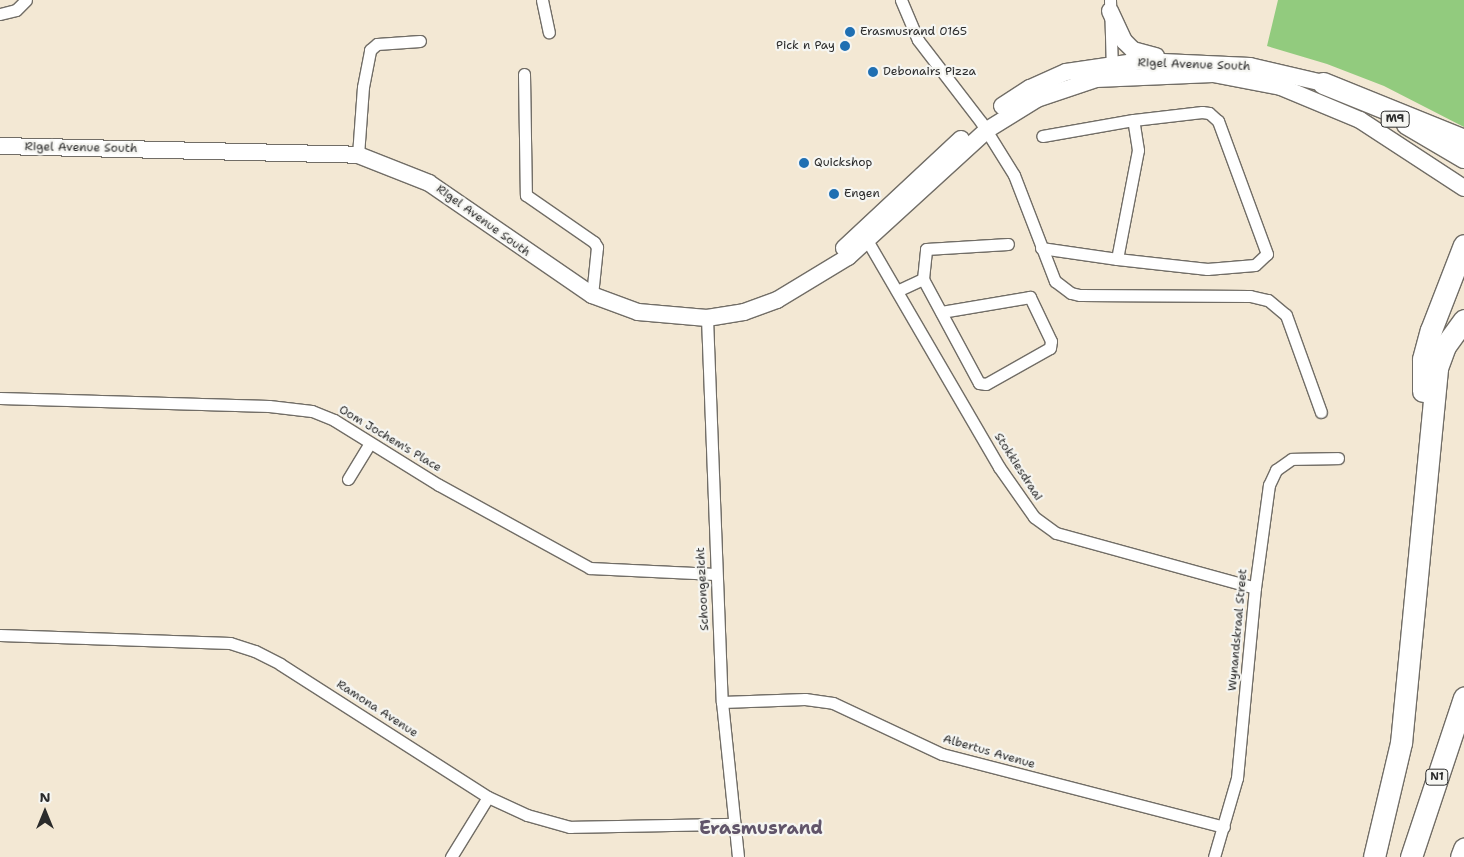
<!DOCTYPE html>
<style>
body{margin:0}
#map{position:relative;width:1464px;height:857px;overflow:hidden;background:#f3e8d4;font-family:"Shantell Sans",sans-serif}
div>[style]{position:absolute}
.green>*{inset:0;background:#92cb7e}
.roads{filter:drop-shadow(1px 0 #716d66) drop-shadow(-1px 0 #716d66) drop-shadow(0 1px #716d66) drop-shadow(0 -1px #716d66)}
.street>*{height:11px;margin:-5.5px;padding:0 5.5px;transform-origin:5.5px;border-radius:5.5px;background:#fff}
.secondary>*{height:16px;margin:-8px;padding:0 8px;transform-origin:8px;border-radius:8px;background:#fff}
.primary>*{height:18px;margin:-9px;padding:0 9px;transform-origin:9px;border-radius:9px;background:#fff}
.highway>*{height:21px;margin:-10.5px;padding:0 10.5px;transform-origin:10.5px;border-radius:10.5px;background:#fff}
.dots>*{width:14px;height:14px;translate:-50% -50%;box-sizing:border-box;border:2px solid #f6f6f2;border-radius:50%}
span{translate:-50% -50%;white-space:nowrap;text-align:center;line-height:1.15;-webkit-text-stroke:4.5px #f6f6f2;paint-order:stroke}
.shield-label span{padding:1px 4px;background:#f6f6f2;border:1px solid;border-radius:4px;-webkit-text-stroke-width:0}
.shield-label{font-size:11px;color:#2b2b2b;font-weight:700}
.poi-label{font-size:12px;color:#2b2b2b}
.left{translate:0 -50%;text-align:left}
.right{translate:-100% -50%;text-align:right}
.street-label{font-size:12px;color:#2b2b2b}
.district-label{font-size:18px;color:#61556a;font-weight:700}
.north{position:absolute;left:20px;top:787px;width:50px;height:50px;-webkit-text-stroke:4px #f6f6f2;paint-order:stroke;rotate:0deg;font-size:14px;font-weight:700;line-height:20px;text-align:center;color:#2b2b2b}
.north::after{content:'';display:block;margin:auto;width:18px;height:22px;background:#2b2b2b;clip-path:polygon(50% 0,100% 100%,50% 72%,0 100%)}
</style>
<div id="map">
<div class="green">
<div style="clip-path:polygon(1278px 0,1464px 0,1464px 127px,1384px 86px,1327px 64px,1267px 46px)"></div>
</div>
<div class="roads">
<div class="street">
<div style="left:542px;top:0;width:33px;rotate:78deg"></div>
<div style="left:901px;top:0;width:43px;rotate:67deg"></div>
<div style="left:918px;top:40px;width:103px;rotate:52.5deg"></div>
<div style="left:981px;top:122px;width:62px;rotate:58.1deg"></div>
<div style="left:1014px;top:175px;width:114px;rotate:68.9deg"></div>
<div style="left:1055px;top:281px;width:20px;rotate:37deg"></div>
<div style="left:1071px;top:293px;width:9px;rotate:13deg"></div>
<div style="left:1080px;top:295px;width:170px;rotate:0.3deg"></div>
<div style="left:1250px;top:296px;width:18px;rotate:13deg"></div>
<div style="left:1268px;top:300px;width:23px;rotate:40deg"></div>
<div style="left:1286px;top:315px;width:103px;rotate:70.2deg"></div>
<div style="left:1110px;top:0;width:71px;rotate:88.4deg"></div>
<div style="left:0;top:14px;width:16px;rotate:-14deg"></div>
<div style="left:16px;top:10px;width:14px;rotate:-45deg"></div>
<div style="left:524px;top:74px;width:121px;rotate:89.1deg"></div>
<div style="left:526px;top:195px;width:83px;rotate:34.7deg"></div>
<div style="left:594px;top:242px;width:6px;rotate:59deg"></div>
<div style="left:597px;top:247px;width:48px;rotate:95.9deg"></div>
<div style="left:358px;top:155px;width:68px;rotate:-85.8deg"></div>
<div style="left:363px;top:87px;width:38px;rotate:-79deg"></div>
<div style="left:370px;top:50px;width:9px;rotate:-41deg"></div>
<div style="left:377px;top:44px;width:43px;rotate:-4deg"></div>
<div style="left:864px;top:235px;width:268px;rotate:59.8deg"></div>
<div style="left:999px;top:467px;width:61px;rotate:55deg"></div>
<div style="left:1034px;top:517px;width:27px;rotate:36deg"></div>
<div style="left:1056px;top:533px;width:206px;rotate:15.4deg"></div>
<div style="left:1041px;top:248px;width:77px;rotate:8.2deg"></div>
<div style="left:1117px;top:259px;width:111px;rotate:-79.1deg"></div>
<div style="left:1138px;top:150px;width:30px;rotate:-99deg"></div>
<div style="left:1133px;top:120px;width:92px;rotate:170deg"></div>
<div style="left:1117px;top:259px;width:91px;rotate:6.3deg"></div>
<div style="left:1207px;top:269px;width:48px;rotate:-4.8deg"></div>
<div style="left:1255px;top:265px;width:16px;rotate:-43deg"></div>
<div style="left:1267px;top:254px;width:142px;rotate:-110.2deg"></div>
<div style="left:1218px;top:121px;width:12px;rotate:-138deg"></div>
<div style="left:1209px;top:113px;width:7px;rotate:-172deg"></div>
<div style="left:1202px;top:112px;width:69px;rotate:173.4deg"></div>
<div style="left:923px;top:279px;width:30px;rotate:-84deg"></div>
<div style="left:926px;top:249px;width:82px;rotate:-3.5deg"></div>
<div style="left:897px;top:291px;width:29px;rotate:-25deg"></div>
<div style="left:923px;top:279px;width:118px;rotate:61.7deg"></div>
<div style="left:979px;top:383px;width:7px;rotate:8deg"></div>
<div style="left:986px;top:384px;width:73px;rotate:-29.4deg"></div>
<div style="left:1050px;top:348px;width:7px;rotate:-82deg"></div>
<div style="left:1051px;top:341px;width:49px;rotate:-115.5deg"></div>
<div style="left:1030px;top:297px;width:90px;rotate:170.4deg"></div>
<div style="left:707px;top:318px;width:384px;rotate:87.8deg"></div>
<div style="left:722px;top:702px;width:156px;rotate:84.1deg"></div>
<div style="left:0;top:398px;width:269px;rotate:1.7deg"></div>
<div style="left:269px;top:406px;width:43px;rotate:6.6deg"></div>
<div style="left:312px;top:411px;width:24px;rotate:22deg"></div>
<div style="left:334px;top:420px;width:123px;rotate:31.8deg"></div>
<div style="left:439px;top:485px;width:172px;rotate:28.8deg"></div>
<div style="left:590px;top:568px;width:125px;rotate:2.7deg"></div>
<div style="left:348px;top:479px;width:42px;rotate:-58.6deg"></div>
<div style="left:0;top:635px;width:230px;rotate:2deg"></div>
<div style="left:230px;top:643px;width:26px;rotate:18deg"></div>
<div style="left:255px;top:651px;width:28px;rotate:27deg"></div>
<div style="left:280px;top:664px;width:247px;rotate:32.6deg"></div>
<div style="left:488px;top:797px;width:43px;rotate:24.8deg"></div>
<div style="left:527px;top:815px;width:45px;rotate:15.6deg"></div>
<div style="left:570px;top:827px;width:162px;rotate:-1.1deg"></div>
<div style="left:722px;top:702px;width:83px;rotate:-2.1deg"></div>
<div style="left:805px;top:699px;width:28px;rotate:8deg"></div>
<div style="left:833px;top:703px;width:120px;rotate:25.1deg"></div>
<div style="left:942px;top:754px;width:291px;rotate:14.5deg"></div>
<div style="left:451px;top:857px;width:70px;rotate:-58.3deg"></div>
<div style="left:1214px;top:857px;width:82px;rotate:-73.8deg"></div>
<div style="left:1237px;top:778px;width:191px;rotate:-84.6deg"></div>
<div style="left:1255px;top:588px;width:104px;rotate:-82.3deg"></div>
<div style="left:1269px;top:485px;width:17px;rotate:-65deg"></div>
<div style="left:1276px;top:470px;width:19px;rotate:-35deg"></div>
<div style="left:1292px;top:459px;width:46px;rotate:-1.2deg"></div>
</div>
<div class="secondary">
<div style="left:1110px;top:11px;width:33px;rotate:65deg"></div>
<div style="left:1124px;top:41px;width:13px;rotate:45deg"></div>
<div style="left:1133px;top:50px;width:24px;rotate:15deg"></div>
<div style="left:1002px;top:106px;width:33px;rotate:-33deg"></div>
<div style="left:1030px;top:88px;width:39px;rotate:-24deg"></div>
<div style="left:1066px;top:72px;width:76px;rotate:-8.3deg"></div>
<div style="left:1141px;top:61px;width:109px;rotate:2.6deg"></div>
<div style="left:1250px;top:66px;width:75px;rotate:13.1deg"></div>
<div style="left:0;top:146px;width:358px;rotate:1.4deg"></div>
<div style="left:358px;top:155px;width:76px;rotate:21.5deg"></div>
<div style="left:429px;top:183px;width:198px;rotate:34.5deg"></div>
<div style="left:592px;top:295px;width:49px;rotate:20.3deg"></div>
<div style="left:638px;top:312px;width:69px;rotate:5deg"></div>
<div style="left:707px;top:318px;width:37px;rotate:-9deg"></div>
<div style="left:744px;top:312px;width:35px;rotate:-20deg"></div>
<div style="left:777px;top:300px;width:83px;rotate:-31.2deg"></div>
<div style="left:848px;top:257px;width:188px;rotate:-42.4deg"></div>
<div style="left:987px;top:130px;width:59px;rotate:-31.8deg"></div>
<div style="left:1037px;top:99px;width:62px;rotate:-18.7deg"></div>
<div style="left:1096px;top:79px;width:117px;rotate:-2.4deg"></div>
<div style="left:1213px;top:74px;width:69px;rotate:10.8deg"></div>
<div style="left:1281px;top:87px;width:86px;rotate:22.7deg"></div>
<div style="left:1360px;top:120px;width:124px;rotate:33.2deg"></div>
<div style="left:844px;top:248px;width:160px;rotate:-43deg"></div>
</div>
<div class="primary">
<div style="left:1406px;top:125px;width:67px;rotate:30.4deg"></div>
</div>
<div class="highway">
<div style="left:1323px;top:83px;width:152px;rotate:22deg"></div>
<div style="left:1423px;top:391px;width:32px;rotate:-90deg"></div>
<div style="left:1423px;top:359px;width:30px;rotate:-75deg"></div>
<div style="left:1431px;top:330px;width:91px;rotate:-68.8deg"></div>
<div style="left:1374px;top:857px;width:117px;rotate:-76.7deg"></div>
<div style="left:1401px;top:743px;width:377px;rotate:-84.5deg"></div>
<div style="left:1437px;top:368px;width:23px;rotate:-70deg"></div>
<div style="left:1445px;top:346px;width:32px;rotate:-54deg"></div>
<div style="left:1411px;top:857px;width:168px;rotate:-71.6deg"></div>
<div style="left:1461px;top:857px;width:9px;rotate:-69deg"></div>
</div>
</div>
<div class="dots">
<div style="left:850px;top:32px;background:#1f6fb2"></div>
<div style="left:845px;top:46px;background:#1f6fb2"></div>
<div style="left:873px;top:72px;background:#1f6fb2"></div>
<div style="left:804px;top:163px;background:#1f6fb2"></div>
<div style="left:834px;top:194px;background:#1f6fb2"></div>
</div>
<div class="shield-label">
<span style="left:1395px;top:119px">M9</span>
<span style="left:1437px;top:777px">N1</span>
</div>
<div class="poi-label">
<span class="left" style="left:860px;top:32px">Erasmusrand 0165</span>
<span class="right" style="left:835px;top:46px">Pick n Pay</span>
<span class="left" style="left:883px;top:72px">Debonairs Pizza</span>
<span class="left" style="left:814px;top:163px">Quickshop</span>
<span class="left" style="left:844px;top:194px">Engen</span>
</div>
<div class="street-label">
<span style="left:1194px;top:65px;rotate:2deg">Rigel Avenue South</span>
<span style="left:81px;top:148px;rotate:1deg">Rigel Avenue South</span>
<span style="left:483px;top:221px;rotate:36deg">Rigel Avenue South</span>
<span style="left:390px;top:439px;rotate:31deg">Oom Jochem's Place</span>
<span style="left:1018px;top:467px;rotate:57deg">Stokkiesdraai</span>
<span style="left:703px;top:589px;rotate:-93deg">Schoongezicht</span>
<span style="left:1238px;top:630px;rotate:-85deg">Wynandskraal Street</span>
<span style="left:377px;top:709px;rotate:33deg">Ramona Avenue</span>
<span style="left:989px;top:752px;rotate:16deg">Albertus Avenue</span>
</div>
<div class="district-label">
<span style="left:761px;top:828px">Erasmusrand</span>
</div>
<div class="north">N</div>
</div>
